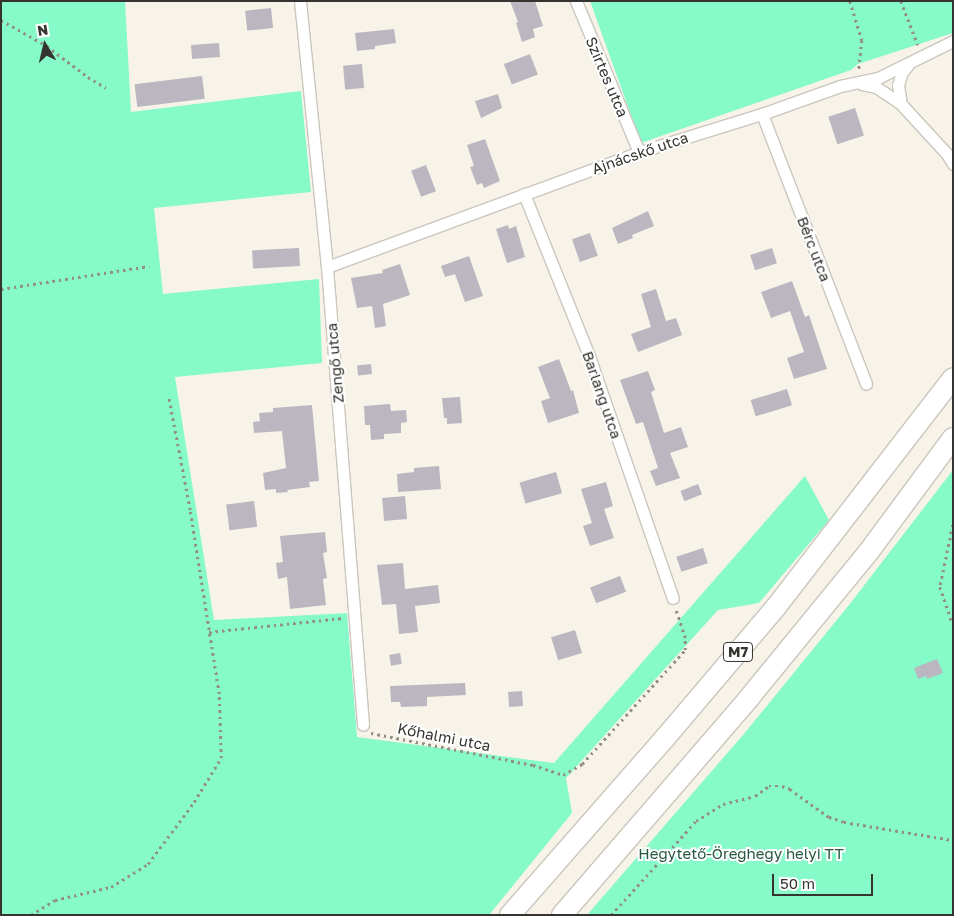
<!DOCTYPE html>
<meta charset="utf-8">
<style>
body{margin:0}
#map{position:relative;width:954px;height:916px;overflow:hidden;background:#f7f3e9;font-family:"Golos Text",sans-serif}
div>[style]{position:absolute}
.green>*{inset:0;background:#86fac9}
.building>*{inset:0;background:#bab7c0;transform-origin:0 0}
.path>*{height:2.5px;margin-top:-1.25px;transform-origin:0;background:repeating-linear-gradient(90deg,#928f89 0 2.5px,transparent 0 6.5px)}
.roads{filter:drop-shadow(1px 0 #cbc6bd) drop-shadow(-1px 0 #cbc6bd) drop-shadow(0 1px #cbc6bd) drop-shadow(0 -1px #cbc6bd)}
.minor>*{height:11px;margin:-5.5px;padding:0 5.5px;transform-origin:5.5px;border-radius:5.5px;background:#fff}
.motorway>*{height:20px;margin:-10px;padding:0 10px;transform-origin:10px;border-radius:10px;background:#fff}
span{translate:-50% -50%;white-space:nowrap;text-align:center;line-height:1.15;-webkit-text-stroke:4px #fff;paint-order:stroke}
.shield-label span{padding:1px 4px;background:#fff;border:1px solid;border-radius:4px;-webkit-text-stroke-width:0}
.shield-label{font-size:14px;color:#353430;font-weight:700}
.street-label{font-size:15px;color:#353430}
.park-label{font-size:15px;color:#275743}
.frame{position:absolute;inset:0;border:2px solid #353430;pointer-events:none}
.north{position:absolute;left:20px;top:20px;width:50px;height:50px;-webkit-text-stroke:4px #fff;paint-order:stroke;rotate:351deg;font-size:14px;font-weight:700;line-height:20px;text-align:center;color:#353430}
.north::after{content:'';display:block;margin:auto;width:18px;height:22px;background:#353430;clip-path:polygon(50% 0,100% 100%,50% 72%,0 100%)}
.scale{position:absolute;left:772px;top:874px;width:101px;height:22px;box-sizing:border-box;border:2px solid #353430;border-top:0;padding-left:6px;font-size:15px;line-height:18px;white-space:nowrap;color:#353430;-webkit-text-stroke:4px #fff;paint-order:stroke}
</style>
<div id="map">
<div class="green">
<div style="clip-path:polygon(1px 1px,125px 1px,131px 112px,301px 91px,311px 192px,154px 208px,163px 294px,319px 279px,322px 363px,175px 377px,214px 620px,347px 613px,357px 737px,554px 763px,805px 476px,829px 520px,759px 603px,718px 610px,566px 778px,572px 813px,489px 915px,1px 915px)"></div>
<div style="clip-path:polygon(590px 1px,953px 1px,953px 33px,858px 64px,851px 70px,641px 143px)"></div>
<div style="clip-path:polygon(953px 470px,953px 915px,587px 915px,743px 735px,849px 605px)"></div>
</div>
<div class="building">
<div style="clip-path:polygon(510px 1px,535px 1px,543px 26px,533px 29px,535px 37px,522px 42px,516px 23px,518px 22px)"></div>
<div style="left:271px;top:8px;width:20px;height:26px;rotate:84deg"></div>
<div style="clip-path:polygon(394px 29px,396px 43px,375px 46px,375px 49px,357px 51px,355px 33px)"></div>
<div style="left:219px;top:43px;width:14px;height:28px;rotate:86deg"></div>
<div style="left:530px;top:54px;width:22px;height:28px;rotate:69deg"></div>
<div style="left:362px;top:64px;width:24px;height:19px;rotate:85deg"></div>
<div style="left:202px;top:76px;width:23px;height:68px;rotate:83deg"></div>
<div style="clip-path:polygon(498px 94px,502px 108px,481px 118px,475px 101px)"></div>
<div style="left:855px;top:108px;width:29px;height:28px;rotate:72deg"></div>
<div style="clip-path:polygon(485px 139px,500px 181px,484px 188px,482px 183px,477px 185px,470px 167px,474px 166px,467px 145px)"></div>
<div style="left:426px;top:165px;width:28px;height:16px;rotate:69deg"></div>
<div style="clip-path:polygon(648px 211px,654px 226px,632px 235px,633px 238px,618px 244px,612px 228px)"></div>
<div style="clip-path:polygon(508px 225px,509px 229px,516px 226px,525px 257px,507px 263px,496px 229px)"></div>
<div style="left:590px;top:233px;width:24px;height:19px;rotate:71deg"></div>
<div style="left:299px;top:248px;width:18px;height:47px;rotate:87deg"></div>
<div style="left:772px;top:248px;width:16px;height:23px;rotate:72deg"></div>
<div style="clip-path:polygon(469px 256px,483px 296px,465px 302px,455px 274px,445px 277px,441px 266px)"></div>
<div style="clip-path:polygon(400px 264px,410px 295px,383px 304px,386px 326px,375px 328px,372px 306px,357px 308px,351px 278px,383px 273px,382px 270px)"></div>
<div style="clip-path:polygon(792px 281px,805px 317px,809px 315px,827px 369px,794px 379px,787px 358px,804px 352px,790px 311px,771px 318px,761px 292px)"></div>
<div style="clip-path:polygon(656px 289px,666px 321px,676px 318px,682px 335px,638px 352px,631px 334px,651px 327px,641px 294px)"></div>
<div style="clip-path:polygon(559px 359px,571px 391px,573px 390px,579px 413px,548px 423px,541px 401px,550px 398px,538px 367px)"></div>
<div style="left:371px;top:364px;width:10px;height:14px;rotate:84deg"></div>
<div style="clip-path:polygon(648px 371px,655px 390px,651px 392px,664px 433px,681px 427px,688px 447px,670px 453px,680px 478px,656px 486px,650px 471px,658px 468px,643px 422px,636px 424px,620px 380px)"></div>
<div style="left:787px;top:389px;width:17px;height:38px;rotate:73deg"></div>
<div style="clip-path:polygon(460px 397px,462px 423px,447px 424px,447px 418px,444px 418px,442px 398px)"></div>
<div style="clip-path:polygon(390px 404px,391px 411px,406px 410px,407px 422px,401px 423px,401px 433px,384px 434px,384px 439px,371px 440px,370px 425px,365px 425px,364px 406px)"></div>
<div style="clip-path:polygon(312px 405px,319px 481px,309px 482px,310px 487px,287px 490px,288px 492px,276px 493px,276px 489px,265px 490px,263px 473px,286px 468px,282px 431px,254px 433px,253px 422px,260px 421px,259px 413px,273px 412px,273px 408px)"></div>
<div style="clip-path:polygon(439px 466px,441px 489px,398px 492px,397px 474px,414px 472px,414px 468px)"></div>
<div style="left:556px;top:472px;width:22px;height:38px;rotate:74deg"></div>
<div style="clip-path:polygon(606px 482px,613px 506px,604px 509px,614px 538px,590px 546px,583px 526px,592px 523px,581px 489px)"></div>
<div style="left:698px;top:484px;width:11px;height:19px;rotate:68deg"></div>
<div style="left:405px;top:496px;width:23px;height:23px;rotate:85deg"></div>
<div style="left:254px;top:501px;width:26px;height:28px;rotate:83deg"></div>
<div style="clip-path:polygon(325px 532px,327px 552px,323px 553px,327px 578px,323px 579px,326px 605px,290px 609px,287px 577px,278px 579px,276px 563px,283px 562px,280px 536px)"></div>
<div style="left:703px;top:548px;width:16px;height:28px;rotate:72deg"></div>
<div style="clip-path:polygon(403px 563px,405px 589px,438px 585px,440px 603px,415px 606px,418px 632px,399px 634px,396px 604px,382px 605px,377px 565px)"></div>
<div style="left:620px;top:576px;width:17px;height:32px;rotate:69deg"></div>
<div style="left:575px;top:630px;width:24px;height:25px;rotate:73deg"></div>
<div style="left:400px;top:653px;width:11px;height:11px;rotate:80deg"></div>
<div style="clip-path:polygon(937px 659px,943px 673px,927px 679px,926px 676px,918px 679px,914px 668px)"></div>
<div style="clip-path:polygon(465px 683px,466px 695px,427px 697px,427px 706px,401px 707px,400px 702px,391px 702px,390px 686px)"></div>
<div style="left:522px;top:691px;width:15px;height:14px;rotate:86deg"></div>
</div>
<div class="path">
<div style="left:850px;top:1px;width:41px;rotate:72.9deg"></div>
<div style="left:862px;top:40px;width:29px;rotate:96deg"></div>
<div style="left:901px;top:1px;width:47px;rotate:68.9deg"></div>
<div style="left:1px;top:20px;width:53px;rotate:29.5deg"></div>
<div style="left:47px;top:46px;width:51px;rotate:37.1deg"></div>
<div style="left:88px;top:77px;width:21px;rotate:31deg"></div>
<div style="left:1px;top:289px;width:150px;rotate:-8.8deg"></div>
<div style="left:953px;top:525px;width:63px;rotate:101.8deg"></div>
<div style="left:940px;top:587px;width:39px;rotate:71deg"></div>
<div style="left:209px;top:632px;width:135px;rotate:-6deg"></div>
<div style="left:371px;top:733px;width:165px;rotate:11.2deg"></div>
<div style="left:533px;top:765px;width:32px;rotate:18deg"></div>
<div style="left:563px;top:775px;width:22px;rotate:-30deg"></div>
<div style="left:582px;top:764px;width:154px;rotate:-47.9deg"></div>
<div style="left:685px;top:650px;width:12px;rotate:-90deg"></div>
<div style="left:685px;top:638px;width:32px;rotate:-108deg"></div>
<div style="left:31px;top:915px;width:28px;rotate:-32deg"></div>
<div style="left:55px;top:900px;width:57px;rotate:-13.1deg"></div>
<div style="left:111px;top:887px;width:44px;rotate:-31.9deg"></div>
<div style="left:148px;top:864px;width:77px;rotate:-53.4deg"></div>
<div style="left:194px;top:802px;width:52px;rotate:-58.5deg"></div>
<div style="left:221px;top:758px;width:64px;rotate:-91.8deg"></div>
<div style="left:219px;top:694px;width:186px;rotate:-99deg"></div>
<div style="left:190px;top:510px;width:117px;rotate:-100.8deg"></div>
<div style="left:611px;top:915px;width:127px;rotate:-47.9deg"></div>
<div style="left:696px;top:821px;width:32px;rotate:-32deg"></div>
<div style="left:723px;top:804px;width:33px;rotate:-14deg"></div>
<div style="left:755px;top:796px;width:17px;rotate:-36deg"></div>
<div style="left:769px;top:786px;width:13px"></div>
<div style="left:782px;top:786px;width:9px;rotate:21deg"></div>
<div style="left:790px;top:789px;width:48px;rotate:35.7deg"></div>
<div style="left:829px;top:817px;width:16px;rotate:18deg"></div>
<div style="left:844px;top:822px;width:110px;rotate:9.4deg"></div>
</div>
<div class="roads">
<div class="minor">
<div style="left:300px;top:1px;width:267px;rotate:84.2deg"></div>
<div style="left:327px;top:267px;width:459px;rotate:85.5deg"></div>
<div style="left:576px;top:1px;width:164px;rotate:67.4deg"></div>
<div style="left:908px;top:65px;width:9px;rotate:131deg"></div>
<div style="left:902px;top:72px;width:14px;rotate:107deg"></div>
<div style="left:898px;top:85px;width:19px;rotate:81deg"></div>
<div style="left:901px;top:104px;width:68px;rotate:47.4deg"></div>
<div style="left:947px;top:154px;width:12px;rotate:59deg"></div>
<div style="left:862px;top:84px;width:14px;rotate:12deg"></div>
<div style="left:876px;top:87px;width:30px;rotate:34deg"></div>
<div style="left:762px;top:114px;width:289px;rotate:68.9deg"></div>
<div style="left:524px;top:194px;width:175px;rotate:68.1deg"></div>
<div style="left:589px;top:356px;width:256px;rotate:70.9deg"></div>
<div style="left:327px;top:267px;width:333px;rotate:-20.2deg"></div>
<div style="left:639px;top:152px;width:129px;rotate:-17.2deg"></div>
<div style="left:762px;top:114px;width:83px;rotate:-19.7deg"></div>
<div style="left:840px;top:86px;width:39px;rotate:-12deg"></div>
<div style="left:878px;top:78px;width:84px;rotate:-26.3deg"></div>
</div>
<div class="motorway">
<div style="left:510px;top:915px;width:235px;rotate:-48.8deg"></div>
<div style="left:665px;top:738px;width:172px;rotate:-49.7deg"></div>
<div style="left:776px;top:607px;width:289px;rotate:-52.3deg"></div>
<div style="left:562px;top:915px;width:286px;rotate:-49.2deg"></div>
<div style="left:749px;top:698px;width:191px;rotate:-50.7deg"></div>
<div style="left:870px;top:550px;width:139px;rotate:-53.5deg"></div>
</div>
</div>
<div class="shield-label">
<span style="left:738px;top:652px">M7</span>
</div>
<div class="street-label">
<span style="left:607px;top:77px;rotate:67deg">Szirtes utca</span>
<span style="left:640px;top:153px;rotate:-19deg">Ajnácskő utca</span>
<span style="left:814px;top:249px;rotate:69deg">Bérc utca</span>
<span style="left:335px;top:363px;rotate:-95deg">Zengő utca</span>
<span style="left:602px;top:395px;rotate:71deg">Barlang utca</span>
<span style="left:444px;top:737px;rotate:11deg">Kőhalmi utca</span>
</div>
<div class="park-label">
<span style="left:741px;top:854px">Hegytető-Öreghegy helyi TT</span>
</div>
<div class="frame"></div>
<div class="north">N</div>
<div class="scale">50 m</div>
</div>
